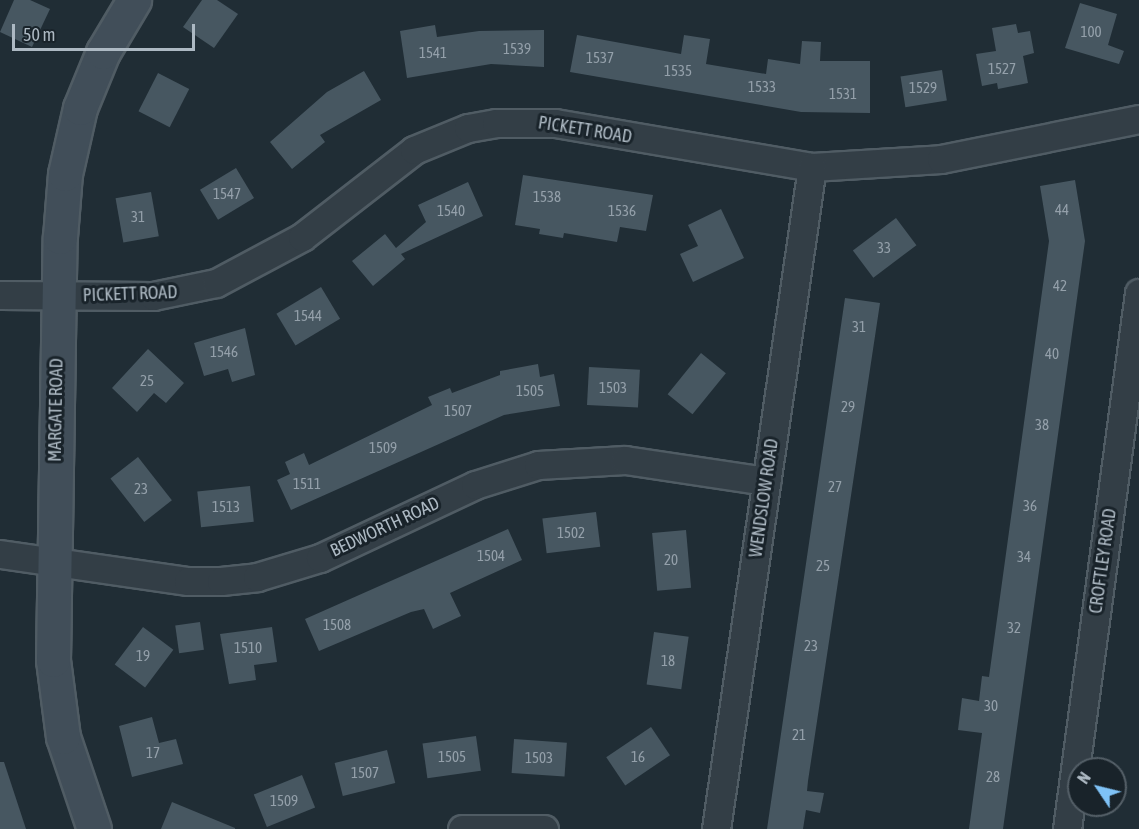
<!DOCTYPE html>
<style>
body{margin:0}
#map{position:relative;width:1139px;height:829px;overflow:hidden;background:#202d35;font-family:"Asap Condensed",sans-serif}
div>[style]{position:absolute}
.building>*{inset:0;background:#475761;transform-origin:0 0}
.roads{filter:drop-shadow(2px 0 #505c64) drop-shadow(-2px 0 #505c64) drop-shadow(0 2px #505c64) drop-shadow(0 -2px #505c64)}
.street>*{height:27px;margin:-13.5px;padding:0 13.5px;transform-origin:13.5px;border-radius:13.5px;background:#333e46}
.secondary>*{height:33px;margin:-16.5px;padding:0 16.5px;transform-origin:16.5px;border-radius:16.5px;background:#414e59}
span{translate:-50% -50%;white-space:nowrap;text-align:center;line-height:1.15;-webkit-text-stroke:6px #19232a;paint-order:stroke}
.number-label{font-size:15px;color:#94a0aa}
.number-label span{-webkit-text-stroke-width:0}
.street-label{font-size:18px;color:#adb9c3}
.north{position:absolute;left:1067px;top:757px;width:60px;height:60px;box-sizing:border-box;background:#19232a;border:2px solid #545f67;border-radius:50%;rotate:305deg;font-size:16px;font-weight:700;line-height:24px;text-align:center;color:#adb9c3}
.north::after{content:'';display:block;margin:auto;width:21px;height:27px;background:#7fc2f6;clip-path:polygon(50% 0,100% 100%,50% 72%,0 100%)}
.scale{position:absolute;left:12px;top:24px;width:183px;height:27px;box-sizing:border-box;border:3px solid #adb9c3;border-top:0;padding-left:8px;font-size:18px;line-height:21px;white-space:nowrap;color:#adb9c3;-webkit-text-stroke:4px #19232a;paint-order:stroke}
</style>
<div id="map">
<div class="building">
<div style="clip-path:polygon(14px 0,30px 0,50px 9px,32px 47px,0 32px)"></div>
<div style="clip-path:polygon(202px 0,217px 0,238px 14px,214px 48px,183px 27px)"></div>
<div style="clip-path:polygon(1080px 3px,1117px 14px,1108px 45px,1124px 51px,1119px 64px,1065px 48px)"></div>
<div style="clip-path:polygon(1016px 24px,1018px 33px,1030px 31px,1034px 53px,1023px 56px,1028px 83px,998px 89px,997px 83px,982px 86px,976px 54px,996px 51px,992px 28px)"></div>
<div style="clip-path:polygon(435px 25px,437px 37px,479px 31px,544px 30px,544px 67px,491px 64px,407px 78px,400px 31px)"></div>
<div style="clip-path:polygon(577px 35px,681px 54px,684px 35px,710px 39px,706px 64px,766px 74px,768px 59px,800px 64px,802px 41px,821px 42px,820px 61px,870px 61px,870px 113px,801px 112px,570px 72px)"></div>
<div style="left:942px;top:70px;width:31px;height:42px;rotate:81deg"></div>
<div style="clip-path:polygon(364px 71px,381px 100px,320px 135px,325px 142px,292px 169px,270px 142px,327px 92px)"></div>
<div style="left:158px;top:73px;width:35px;height:43px;rotate:27deg"></div>
<div style="left:236px;top:168px;width:35px;height:42px;rotate:59deg"></div>
<div style="clip-path:polygon(523px 175px,653px 195px,646px 231px,620px 227px,617px 242px,564px 233px,563px 238px,539px 234px,540px 229px,515px 225px)"></div>
<div style="clip-path:polygon(1075px 180px,1085px 241px,1003px 829px,969px 829px,982px 733px,958px 730px,962px 698px,979px 701px,982px 676px,989px 677px,1049px 241px,1040px 186px)"></div>
<div style="clip-path:polygon(468px 182px,483px 216px,401px 254px,405px 259px,373px 286px,352px 261px,385px 234px,396px 248px,426px 222px,418px 205px)"></div>
<div style="left:151px;top:192px;width:45px;height:36px;rotate:80deg"></div>
<div style="clip-path:polygon(721px 209px,744px 258px,693px 282px,680px 254px,698px 246px,688px 225px)"></div>
<div style="left:896px;top:218px;width:34px;height:54px;rotate:53deg"></div>
<div style="left:321px;top:287px;width:37px;height:52px;rotate:59deg"></div>
<div style="clip-path:polygon(845px 298px,880px 303px,808px 781px,807px 791px,824px 793px,820px 813px,806px 810px,803px 829px,767px 829px)"></div>
<div style="clip-path:polygon(245px 328px,255px 375px,232px 382px,228px 369px,204px 376px,194px 343px)"></div>
<div style="clip-path:polygon(148px 349px,184px 383px,166px 403px,154px 393px,137px 412px,112px 388px)"></div>
<div style="left:701px;top:353px;width:32px;height:53px;rotate:39deg"></div>
<div style="clip-path:polygon(538px 364px,540px 377px,554px 374px,560px 406px,504px 415px,291px 510px,277px 480px,290px 474px,285px 462px,304px 453px,309px 465px,432px 405px,428px 397px,450px 388px,452px 393px,500px 375px,500px 371px)"></div>
<div style="left:589px;top:367px;width:51px;height:38px;rotate:3deg"></div>
<div style="left:138px;top:457px;width:55px;height:35px;rotate:52deg"></div>
<div style="left:250px;top:486px;width:36px;height:53px;rotate:84deg"></div>
<div style="left:596px;top:512px;width:35px;height:54px;rotate:83deg"></div>
<div style="clip-path:polygon(508px 529px,522px 560px,450px 593px,461px 616px,433px 629px,424px 609px,411px 612px,319px 651px,305px 619px)"></div>
<div style="left:686px;top:530px;width:58px;height:34px;rotate:85deg"></div>
<div style="left:200px;top:622px;width:28px;height:25px;rotate:82deg"></div>
<div style="left:143px;top:627px;width:38px;height:47px;rotate:37deg"></div>
<div style="clip-path:polygon(272px 627px,277px 662px,254px 665px,256px 680px,229px 684px,220px 634px)"></div>
<div style="left:654px;top:632px;width:35px;height:53px;rotate:8deg"></div>
<div style="clip-path:polygon(152px 717px,159px 743px,176px 739px,183px 764px,132px 777px,119px 726px)"></div>
<div style="left:651px;top:727px;width:34px;height:54px;rotate:56deg"></div>
<div style="left:476px;top:736px;width:35px;height:54px;rotate:82deg"></div>
<div style="left:514px;top:739px;width:53px;height:34px;rotate:4deg"></div>
<div style="left:387px;top:750px;width:34px;height:54px;rotate:76deg"></div>
<div style="clip-path:polygon(0 762px,4px 762px,26px 829px,0 829px)"></div>
<div style="left:302px;top:775px;width:35px;height:52px;rotate:68deg"></div>
<div style="clip-path:polygon(172px 802px,235px 828px,235px 829px,161px 829px)"></div>
</div>
<div class="roads">
<div class="street">
<div style="left:0;top:295px;width:153px;rotate:0.4deg"></div>
<div style="left:153px;top:296px;width:64px;rotate:-11.7deg"></div>
<div style="left:216px;top:283px;width:98px;rotate:-28.1deg"></div>
<div style="left:302px;top:237px;width:142px;rotate:-37.8deg"></div>
<div style="left:414px;top:150px;width:58px;rotate:-22.2deg"></div>
<div style="left:468px;top:128px;width:28px;rotate:-10deg"></div>
<div style="left:496px;top:123px;width:59px"></div>
<div style="left:555px;top:123px;width:261px;rotate:9.7deg"></div>
<div style="left:812px;top:167px;width:129px;rotate:-3.5deg"></div>
<div style="left:941px;top:159px;width:202px;rotate:-11.4deg"></div>
<div style="left:0;top:554px;width:190px;rotate:8.2deg"></div>
<div style="left:188px;top:581px;width:33px"></div>
<div style="left:221px;top:581px;width:36px;rotate:-6deg"></div>
<div style="left:257px;top:577px;width:66px;rotate:-16.8deg"></div>
<div style="left:320px;top:558px;width:171px;rotate:-25.2deg"></div>
<div style="left:475px;top:485px;width:66px;rotate:-17.6deg"></div>
<div style="left:538px;top:465px;width:87px;rotate:-3.3deg"></div>
<div style="left:625px;top:460px;width:143px;rotate:8.5deg"></div>
<div style="left:462px;top:829px;width:82px"></div>
<div style="left:716px;top:829px;width:669px;rotate:-81.75deg"></div>
<div style="left:1067px;top:829px;width:541px;rotate:-82.35deg"></div>
</div>
<div class="secondary">
<div style="left:94px;top:829px;width:97px;rotate:-108.6deg"></div>
<div style="left:63px;top:737px;width:78px;rotate:-97.4deg"></div>
<div style="left:53px;top:660px;width:423px;rotate:-89.1deg"></div>
<div style="left:60px;top:237px;width:63px;rotate:-85.5deg"></div>
<div style="left:65px;top:174px;width:68px;rotate:-77.2deg"></div>
<div style="left:80px;top:108px;width:61px;rotate:-67.7deg"></div>
<div style="left:103px;top:52px;width:61px;rotate:-59.2deg"></div>
</div>
</div>
<div class="number-label">
<span style="left:1091px;top:32px">100</span>
<span style="left:517px;top:49px">1539</span>
<span style="left:433px;top:53px">1541</span>
<span style="left:600px;top:58px">1537</span>
<span style="left:1002px;top:69px">1527</span>
<span style="left:678px;top:71px">1535</span>
<span style="left:762px;top:87px">1533</span>
<span style="left:923px;top:88px">1529</span>
<span style="left:843px;top:94px">1531</span>
<span style="left:227px;top:194px">1547</span>
<span style="left:547px;top:197px">1538</span>
<span style="left:1062px;top:210px">44</span>
<span style="left:451px;top:211px">1540</span>
<span style="left:622px;top:211px">1536</span>
<span style="left:138px;top:217px">31</span>
<span style="left:884px;top:248px">33</span>
<span style="left:1060px;top:286px">42</span>
<span style="left:308px;top:316px">1544</span>
<span style="left:859px;top:327px">31</span>
<span style="left:224px;top:352px">1546</span>
<span style="left:1052px;top:354px">40</span>
<span style="left:147px;top:381px">25</span>
<span style="left:613px;top:388px">1503</span>
<span style="left:530px;top:391px">1505</span>
<span style="left:848px;top:407px">29</span>
<span style="left:458px;top:411px">1507</span>
<span style="left:1042px;top:425px">38</span>
<span style="left:383px;top:448px">1509</span>
<span style="left:307px;top:484px">1511</span>
<span style="left:835px;top:487px">27</span>
<span style="left:141px;top:489px">23</span>
<span style="left:1030px;top:506px">36</span>
<span style="left:226px;top:507px">1513</span>
<span style="left:571px;top:533px">1502</span>
<span style="left:491px;top:556px">1504</span>
<span style="left:1024px;top:557px">34</span>
<span style="left:671px;top:560px">20</span>
<span style="left:823px;top:566px">25</span>
<span style="left:337px;top:625px">1508</span>
<span style="left:1014px;top:628px">32</span>
<span style="left:811px;top:646px">23</span>
<span style="left:248px;top:648px">1510</span>
<span style="left:143px;top:656px">19</span>
<span style="left:668px;top:661px">18</span>
<span style="left:991px;top:706px">30</span>
<span style="left:799px;top:735px">21</span>
<span style="left:153px;top:753px">17</span>
<span style="left:452px;top:757px">1505</span>
<span style="left:638px;top:757px">16</span>
<span style="left:539px;top:758px">1503</span>
<span style="left:365px;top:773px">1507</span>
<span style="left:993px;top:777px">28</span>
<span style="left:284px;top:801px">1509</span>
</div>
<div class="street-label">
<span style="left:585px;top:130px;rotate:9deg">PICKETT ROAD</span>
<span style="left:130px;top:294px;rotate:-2deg">PICKETT ROAD</span>
<span style="left:56px;top:410px;rotate:-89deg">MARGATE ROAD</span>
<span style="left:764px;top:498px;rotate:-82deg">WENDSLOW ROAD</span>
<span style="left:385px;top:527px;rotate:-25deg">BEDWORTH ROAD</span>
<span style="left:1103px;top:561px;rotate:-82deg">CROFTLEY ROAD</span>
</div>
<div class="north">N</div>
<div class="scale">50 m</div>
</div>
